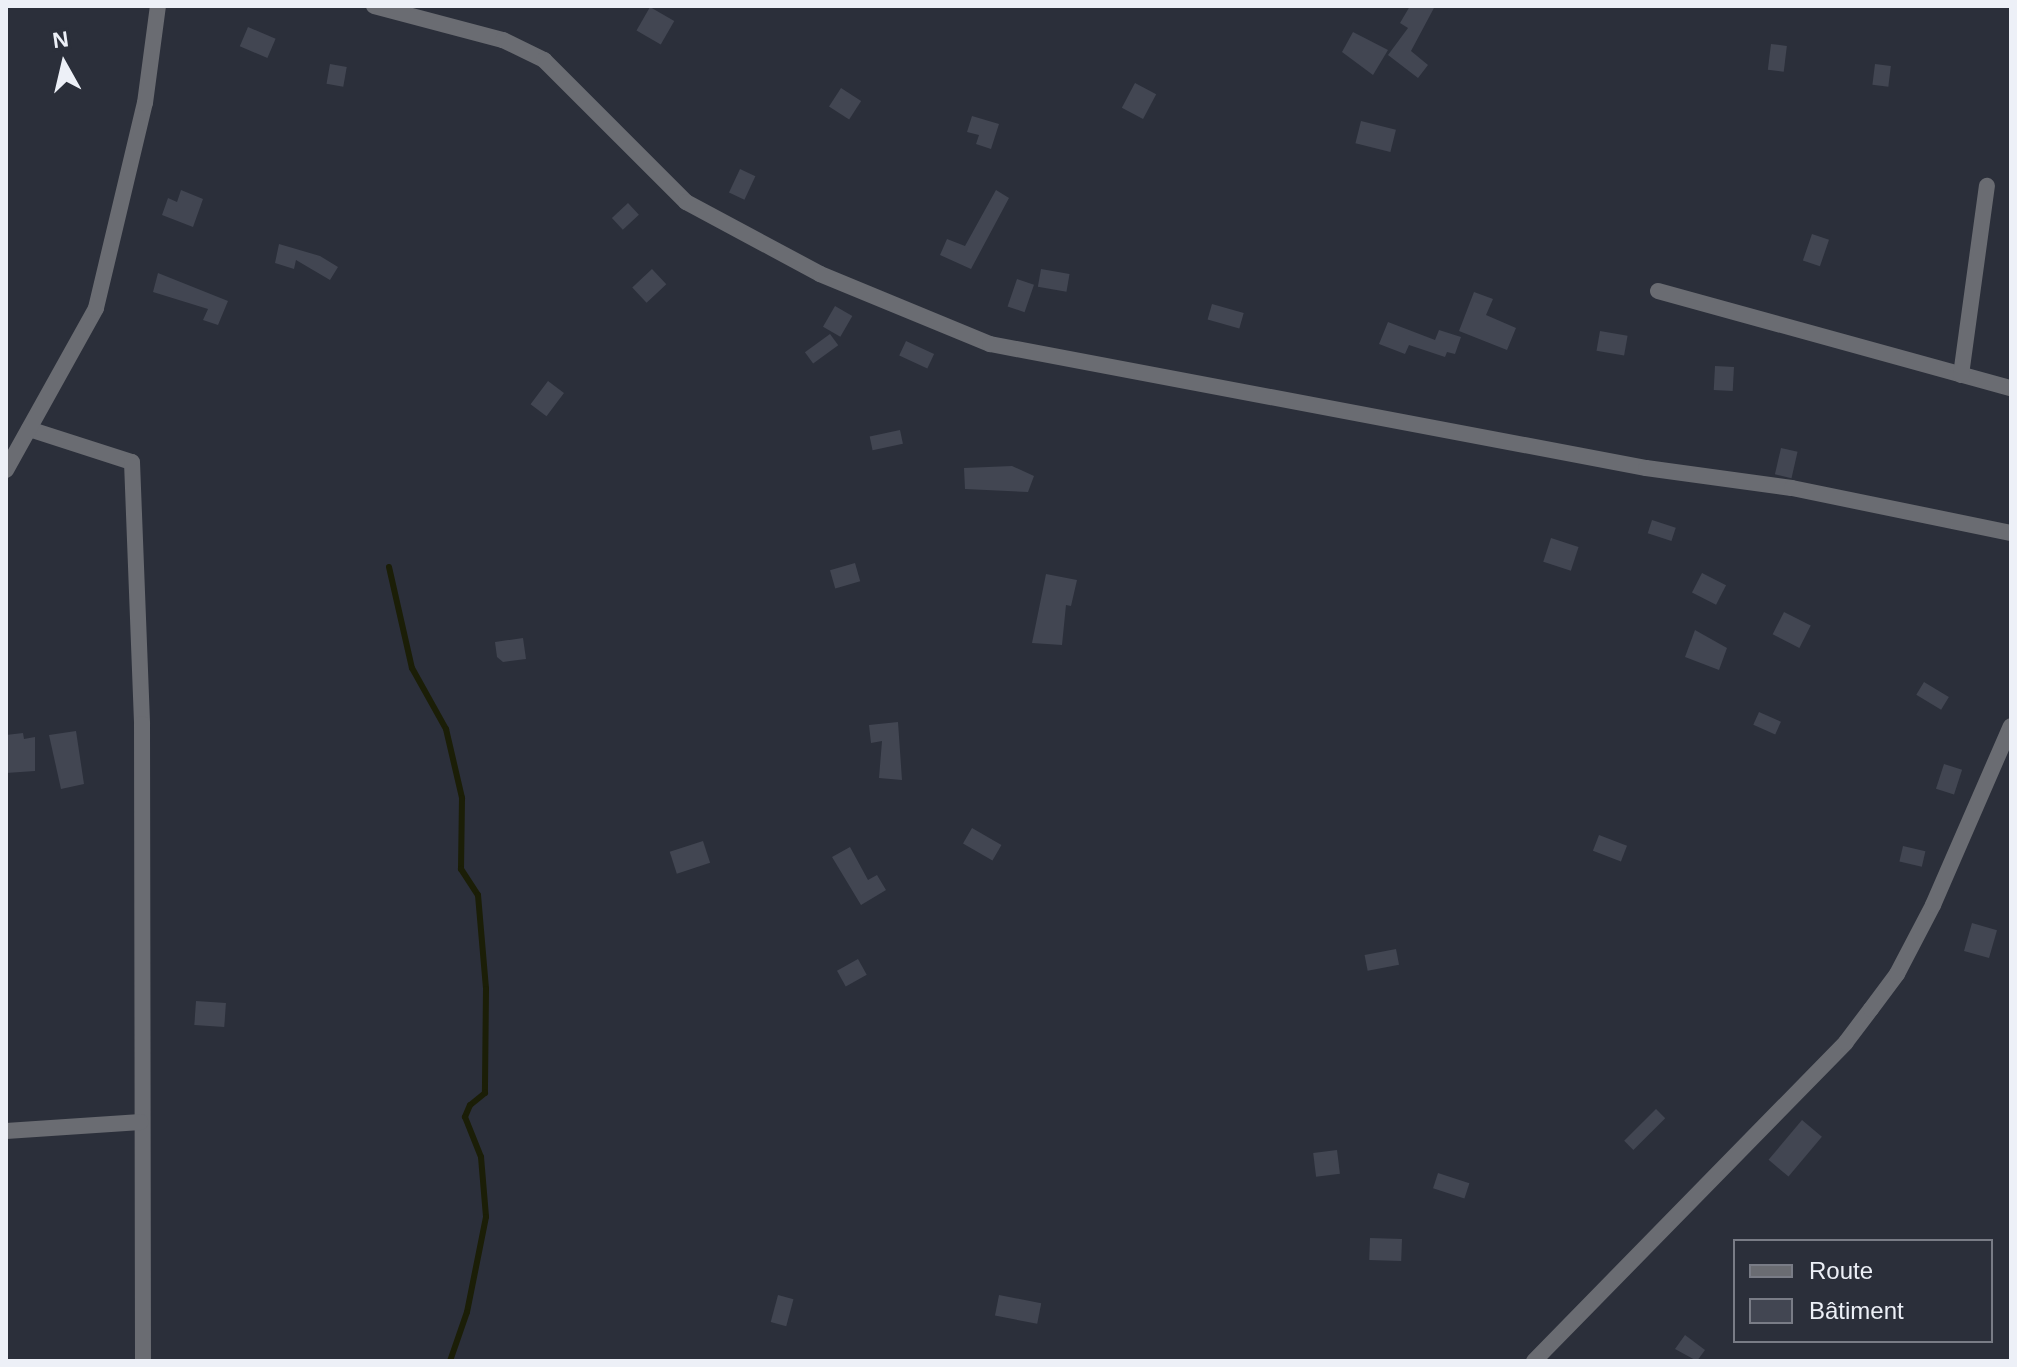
<!DOCTYPE html>
<meta charset="utf-8">
<style>
body{margin:0}
#map{position:relative;width:2017px;height:1367px;overflow:hidden;background:#2b2f3a;font-family:Arial,sans-serif}
div>[style]{position:absolute}
.stream>*{height:6px;margin:-3px;padding:0 3px;transform-origin:3px;border-radius:3px;background:#1b1e07}
.building>*{inset:0;background:#424652;transform-origin:0 0}
.minor>*{height:16px;margin:-8px;padding:0 8px;transform-origin:8px;border-radius:8px;background:#6a6c72}
span{translate:-50% -50%;white-space:nowrap;text-align:center;line-height:1.15;-webkit-text-stroke:8px #2b2f3a;paint-order:stroke}
.frame{position:absolute;inset:0;border:8px solid #edf0f7;pointer-events:none}
.legend{position:absolute;left:1733px;top:1239px;width:260px;height:104px;box-sizing:border-box;background:#2b2f3a;border:2px solid #797c86;margin:0;padding:10px 14px;list-style:none;font-size:24px;color:#edf0f7}
.legend li{display:flex;align-items:center;gap:16px;height:40px}
.legend b{width:40px;border:2px solid #797c86}
.north{position:absolute;left:24px;top:24px;width:80px;height:80px;-webkit-text-stroke:6px #2b2f3a;paint-order:stroke;rotate:352deg;font-size:22px;font-weight:700;line-height:32px;text-align:center;color:#edf0f7}
.north::after{content:'';display:block;margin:auto;width:28px;height:36px;background:#edf0f7;clip-path:polygon(50% 0,100% 100%,50% 72%,0 100%)}
</style>
<div id="map">
<div class="stream">
<div style="left:389px;top:567px;width:104px;rotate:77.2deg"></div>
<div style="left:412px;top:668px;width:70px;rotate:60.9deg"></div>
<div style="left:446px;top:729px;width:71px;rotate:76.9deg"></div>
<div style="left:462px;top:798px;width:71px;rotate:90.8deg"></div>
<div style="left:461px;top:869px;width:31px;rotate:57deg"></div>
<div style="left:478px;top:895px;width:94px;rotate:85.1deg"></div>
<div style="left:486px;top:989px;width:104px;rotate:90.6deg"></div>
<div style="left:485px;top:1093px;width:19px;rotate:141deg"></div>
<div style="left:470px;top:1105px;width:13px;rotate:113deg"></div>
<div style="left:465px;top:1117px;width:43px;rotate:68.2deg"></div>
<div style="left:481px;top:1157px;width:60px;rotate:85.2deg"></div>
<div style="left:486px;top:1217px;width:97px;rotate:101.3deg"></div>
<div style="left:467px;top:1312px;width:52px;rotate:109.1deg"></div>
</div>
<div class="building">
<div style="clip-path:polygon(1410px 6px,1435px 6px,1411px 51px,1428px 65px,1418px 78px,1388px 55px,1408px 28px,1400px 23px)"></div>
<div style="left:650px;top:7px;width:28px;height:27px;rotate:30deg"></div>
<div style="left:248px;top:27px;width:30px;height:21px;rotate:23deg"></div>
<div style="clip-path:polygon(1353px 32px,1388px 50px,1373px 75px,1342px 52px)"></div>
<div style="left:1771px;top:44px;width:16px;height:26px;rotate:7deg"></div>
<div style="left:330px;top:64px;width:17px;height:20px;rotate:10deg"></div>
<div style="left:1875px;top:64px;width:16px;height:21px;rotate:7deg"></div>
<div style="left:1135px;top:83px;width:24px;height:28px;rotate:28deg"></div>
<div style="left:841px;top:88px;width:24px;height:22px;rotate:33deg"></div>
<div style="clip-path:polygon(972px 116px,999px 124px,991px 149px,976px 144px,979px 135px,967px 132px)"></div>
<div style="left:1361px;top:121px;width:36px;height:23px;rotate:14deg"></div>
<div style="left:740px;top:169px;width:17px;height:26px;rotate:25deg"></div>
<div style="clip-path:polygon(181px 190px,203px 199px,193px 227px,162px 215px,168px 198px,177px 202px)"></div>
<div style="clip-path:polygon(996px 190px,1009px 198px,971px 269px,940px 255px,947px 239px,965px 246px)"></div>
<div style="left:628px;top:203px;width:16px;height:22px;rotate:47deg"></div>
<div style="left:1812px;top:234px;width:18px;height:28px;rotate:19deg"></div>
<div style="clip-path:polygon(279px 244px,320px 256px,338px 267px,330px 280px,296px 260px,294px 269px,275px 263px)"></div>
<div style="left:652px;top:269px;width:21px;height:27px;rotate:47deg"></div>
<div style="left:1041px;top:269px;width:29px;height:18px;rotate:10deg"></div>
<div style="clip-path:polygon(158px 273px,228px 301px,218px 325px,203px 320px,208px 309px,153px 292px)"></div>
<div style="left:1017px;top:279px;width:18px;height:29px;rotate:19deg"></div>
<div style="clip-path:polygon(1474px 292px,1493px 299px,1486px 315px,1516px 328px,1507px 350px,1459px 331px)"></div>
<div style="left:1212px;top:304px;width:33px;height:16px;rotate:16deg"></div>
<div style="left:835px;top:306px;width:20px;height:24px;rotate:30deg"></div>
<div style="clip-path:polygon(1388px 322px,1435px 340px,1439px 330px,1461px 337px,1455px 354px,1447px 352px,1445px 357px,1409px 345px,1405px 354px,1379px 344px)"></div>
<div style="left:1600px;top:331px;width:28px;height:20px;rotate:10deg"></div>
<div style="left:830px;top:334px;width:14px;height:31px;rotate:54deg"></div>
<div style="left:906px;top:341px;width:31px;height:16px;rotate:25deg"></div>
<div style="left:1715px;top:366px;width:19px;height:24px;rotate:3deg"></div>
<div style="left:548px;top:381px;width:20px;height:29px;rotate:37deg"></div>
<div style="left:900px;top:430px;width:14px;height:31px;rotate:78deg"></div>
<div style="left:1781px;top:448px;width:17px;height:27px;rotate:13deg"></div>
<div style="clip-path:polygon(1012px 466px,1034px 476px,1028px 492px,965px 489px,964px 468px)"></div>
<div style="left:1652px;top:520px;width:25px;height:14px;rotate:18deg"></div>
<div style="left:1551px;top:538px;width:29px;height:25px;rotate:18deg"></div>
<div style="left:855px;top:563px;width:19px;height:26px;rotate:74deg"></div>
<div style="left:1702px;top:573px;width:27px;height:22px;rotate:27deg"></div>
<div style="clip-path:polygon(1046px 574px,1077px 580px,1071px 606px,1066px 605px,1062px 645px,1032px 643px)"></div>
<div style="left:1784px;top:612px;width:30px;height:25px;rotate:27deg"></div>
<div style="clip-path:polygon(1695px 630px,1727px 648px,1719px 670px,1685px 657px)"></div>
<div style="clip-path:polygon(523px 638px,526px 659px,503px 662px,497px 657px,495px 642px)"></div>
<div style="left:1924px;top:682px;width:29px;height:15px;rotate:31deg"></div>
<div style="left:1759px;top:712px;width:24px;height:14px;rotate:24deg"></div>
<div style="clip-path:polygon(898px 722px,902px 780px,879px 778px,882px 741px,871px 743px,869px 725px)"></div>
<div style="clip-path:polygon(76px 731px,84px 784px,61px 789px,49px 735px)"></div>
<div style="clip-path:polygon(23px 733px,24px 739px,35px 737px,35px 771px,6px 773px,6px 735px)"></div>
<div style="left:1944px;top:764px;width:19px;height:26px;rotate:18deg"></div>
<div style="left:972px;top:828px;width:34px;height:18px;rotate:30deg"></div>
<div style="left:1599px;top:835px;width:30px;height:17px;rotate:21deg"></div>
<div style="left:703px;top:841px;width:23px;height:35px;rotate:72deg"></div>
<div style="left:1903px;top:846px;width:23px;height:16px;rotate:13deg"></div>
<div style="clip-path:polygon(850px 847px,868px 880px,877px 875px,886px 890px,861px 905px,832px 857px)"></div>
<div style="left:1972px;top:923px;width:26px;height:29px;rotate:16deg"></div>
<div style="left:1396px;top:949px;width:16px;height:32px;rotate:79deg"></div>
<div style="left:858px;top:959px;width:18px;height:24px;rotate:61deg"></div>
<div style="left:196px;top:1001px;width:30px;height:24px;rotate:4deg"></div>
<div style="left:1656px;top:1109px;width:13px;height:45px;rotate:45deg"></div>
<div style="left:1802px;top:1120px;width:26px;height:52px;rotate:40deg"></div>
<div style="left:1337px;top:1150px;width:24px;height:24px;rotate:83deg"></div>
<div style="left:1438px;top:1173px;width:33px;height:16px;rotate:18deg"></div>
<div style="left:1370px;top:1238px;width:32px;height:22px;rotate:2deg"></div>
<div style="left:778px;top:1295px;width:16px;height:28px;rotate:15deg"></div>
<div style="left:999px;top:1295px;width:43px;height:21px;rotate:11deg"></div>
<div style="clip-path:polygon(1685px 1335px,1705px 1350px,1697px 1361px,1675px 1349px)"></div>
</div>
<div class="minor">
<div style="left:374px;top:6px;width:133px;rotate:14.8deg"></div>
<div style="left:503px;top:40px;width:46px;rotate:26deg"></div>
<div style="left:544px;top:60px;width:201px;rotate:45deg"></div>
<div style="left:686px;top:202px;width:152px;rotate:28.2deg"></div>
<div style="left:820px;top:274px;width:184px;rotate:22.4deg"></div>
<div style="left:990px;top:344px;width:668px;rotate:10.7deg"></div>
<div style="left:1646px;top:468px;width:147px;rotate:7.8deg"></div>
<div style="left:1792px;top:488px;width:224px;rotate:11.6deg"></div>
<div style="left:1658px;top:291px;width:366px;rotate:15.4deg"></div>
<div style="left:1961px;top:375px;width:191px;rotate:-82.2deg"></div>
<div style="left:29px;top:429px;width:108px;rotate:17.8deg"></div>
<div style="left:132px;top:462px;width:262px;rotate:87.8deg"></div>
<div style="left:142px;top:724px;width:637px;rotate:89.91deg"></div>
<div style="left:6px;top:470px;width:185px;rotate:-60.9deg"></div>
<div style="left:96px;top:308px;width:211px;rotate:-76.6deg"></div>
<div style="left:145px;top:103px;width:98px;rotate:-82.4deg"></div>
<div style="left:6px;top:1131px;width:135px;rotate:-3.8deg"></div>
<div style="left:1534px;top:1361px;width:446px;rotate:-45.6deg"></div>
<div style="left:1846px;top:1042px;width:41px;rotate:-52.9deg"></div>
<div style="left:1871px;top:1009px;width:44px;rotate:-53.4deg"></div>
<div style="left:1897px;top:974px;width:78px;rotate:-62.4deg"></div>
<div style="left:1933px;top:905px;width:195px;rotate:-66.5deg"></div>
</div>
<div class="frame"></div>
<ul class="legend">
<li><b style="height:10px;background:#6a6c72"></b>Route</li>
<li><b style="height:22px;background:#424652"></b>Bâtiment</li>
</ul>
<div class="north">N</div>
</div>
